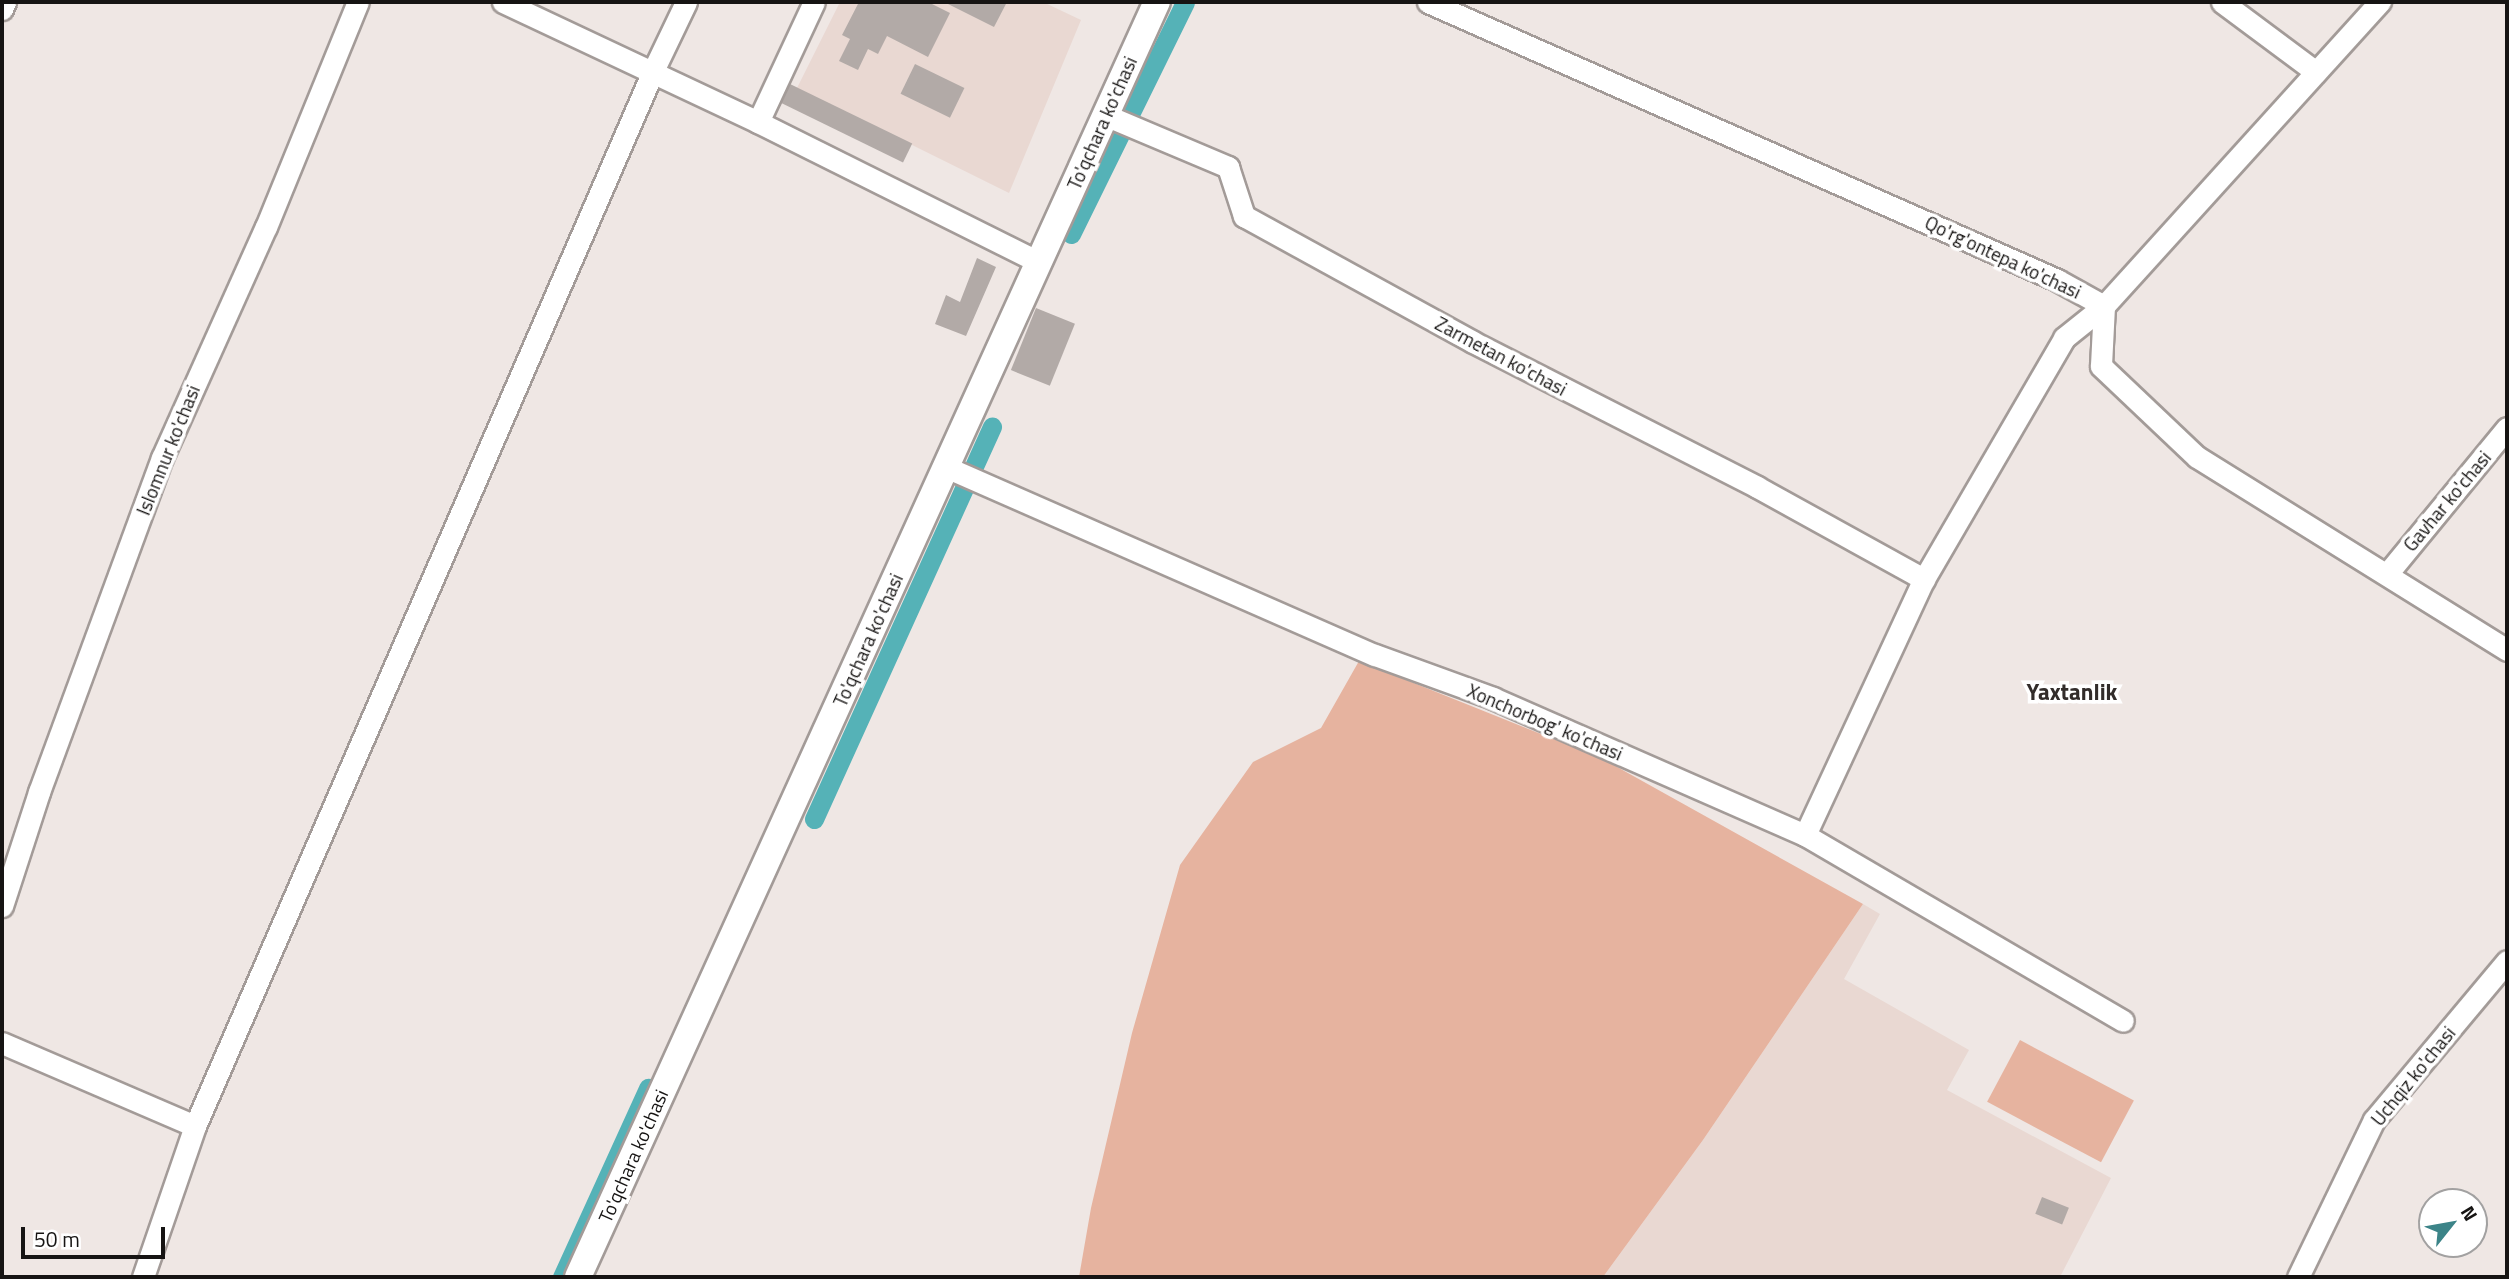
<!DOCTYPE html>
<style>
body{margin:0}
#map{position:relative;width:2509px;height:1279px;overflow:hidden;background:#efe7e4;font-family:"Titillium Web",sans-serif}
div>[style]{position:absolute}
.built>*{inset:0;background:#e9d8d2}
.green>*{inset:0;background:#e6b39f;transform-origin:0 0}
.canal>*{height:19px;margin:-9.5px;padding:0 9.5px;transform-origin:9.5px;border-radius:9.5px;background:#55b2b7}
.building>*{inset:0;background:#b2aaa7;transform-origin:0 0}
.roads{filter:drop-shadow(2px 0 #a39b98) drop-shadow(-2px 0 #a39b98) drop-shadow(0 2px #a39b98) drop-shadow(0 -2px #a39b98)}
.minor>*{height:21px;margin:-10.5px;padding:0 10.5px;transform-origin:10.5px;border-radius:10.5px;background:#fff}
.tertiary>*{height:26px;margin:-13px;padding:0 13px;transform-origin:13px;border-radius:13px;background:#fff}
span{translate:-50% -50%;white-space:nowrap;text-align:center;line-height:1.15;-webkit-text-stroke:7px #fff;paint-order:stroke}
.street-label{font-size:19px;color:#161413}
.quarter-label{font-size:23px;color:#322c2a;font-weight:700}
.frame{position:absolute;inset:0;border:4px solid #161413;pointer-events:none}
.north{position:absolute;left:2418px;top:1188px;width:70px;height:70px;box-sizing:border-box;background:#fff;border:2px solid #a2a1a1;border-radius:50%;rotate:59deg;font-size:19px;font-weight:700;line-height:28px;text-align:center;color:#161413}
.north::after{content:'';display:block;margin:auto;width:24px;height:32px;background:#3c8488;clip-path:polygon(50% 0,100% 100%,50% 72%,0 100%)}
.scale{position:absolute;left:21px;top:1227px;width:144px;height:32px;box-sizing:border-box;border:4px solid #161413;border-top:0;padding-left:9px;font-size:21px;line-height:24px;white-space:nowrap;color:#161413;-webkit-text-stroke:5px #fff;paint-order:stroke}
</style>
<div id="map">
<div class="built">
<div style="clip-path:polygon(840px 2px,1043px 2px,1081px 20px,1009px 193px,797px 88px)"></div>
<div style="clip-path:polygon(1863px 904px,1880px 914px,1844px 979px,1969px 1050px,1947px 1090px,2111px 1178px,2060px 1277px,1603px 1277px,1703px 1140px)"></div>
</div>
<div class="green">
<div style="clip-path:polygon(1359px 661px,1601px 758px,1863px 904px,1703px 1140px,1603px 1277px,1079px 1277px,1091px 1208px,1132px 1033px,1180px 865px,1253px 762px,1321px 728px)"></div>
<div style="left:2020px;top:1040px;width:129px;height:70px;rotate:28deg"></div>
</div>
<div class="canal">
<div style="left:1071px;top:234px;width:258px;rotate:-63.8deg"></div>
<div style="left:814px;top:819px;width:431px;rotate:-65.6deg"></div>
<div style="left:562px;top:1277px;width:208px;rotate:-65.5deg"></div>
</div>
<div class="building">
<div style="clip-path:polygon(859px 2px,928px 2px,950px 13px,928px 57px,887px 36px,878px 54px,868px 49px,858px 70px,839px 61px,850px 39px,842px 35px)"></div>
<div style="clip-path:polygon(944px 2px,1007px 2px,994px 27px)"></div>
<div style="left:915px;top:64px;width:55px;height:33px;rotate:26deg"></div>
<div style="left:790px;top:84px;width:136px;height:21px;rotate:26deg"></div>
<div style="clip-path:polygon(977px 258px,996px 267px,966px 336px,935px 324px,946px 295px,960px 302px)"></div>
<div style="left:1036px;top:308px;width:42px;height:67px;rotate:22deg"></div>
<div style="left:2042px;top:1197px;width:29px;height:18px;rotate:22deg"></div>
</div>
<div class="roads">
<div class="minor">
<div style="left:503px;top:2px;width:282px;rotate:25.2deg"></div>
<div style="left:758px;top:122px;width:314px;rotate:26.5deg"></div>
<div style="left:1428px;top:2px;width:688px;rotate:23.84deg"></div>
<div style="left:2057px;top:280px;width:54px;rotate:29deg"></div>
<div style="left:2104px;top:306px;width:60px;rotate:92.9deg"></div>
<div style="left:2101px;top:366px;width:132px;rotate:43.5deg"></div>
<div style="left:2197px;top:457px;width:365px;rotate:31.9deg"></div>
<div style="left:2222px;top:2px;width:117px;rotate:36.7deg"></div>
<div style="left:2px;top:9px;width:8px;rotate:-67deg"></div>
<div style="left:1105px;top:115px;width:134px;rotate:22.9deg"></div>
<div style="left:1228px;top:167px;width:52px;rotate:71.9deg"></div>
<div style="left:1244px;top:216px;width:261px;rotate:28.8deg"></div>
<div style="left:1473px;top:342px;width:319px;rotate:27deg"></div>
<div style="left:1757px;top:487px;width:191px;rotate:28.9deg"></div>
<div style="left:758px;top:122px;width:132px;rotate:-65deg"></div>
<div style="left:946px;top:467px;width:468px;rotate:23.7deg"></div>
<div style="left:1375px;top:655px;width:126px;rotate:20deg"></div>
<div style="left:1493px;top:698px;width:341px;rotate:23.7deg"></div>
<div style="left:1805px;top:835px;width:368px;rotate:30.3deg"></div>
<div style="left:2387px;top:574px;width:189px;rotate:-50.6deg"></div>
<div style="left:1805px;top:835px;width:282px;rotate:-65.1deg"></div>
<div style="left:1924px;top:579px;width:279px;rotate:-59.8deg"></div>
<div style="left:2064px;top:338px;width:51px;rotate:-38.7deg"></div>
<div style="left:2104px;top:306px;width:411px;rotate:-47.8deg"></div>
<div style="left:2px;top:906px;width:120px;rotate:-72deg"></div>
<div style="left:39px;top:792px;width:356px;rotate:-69.8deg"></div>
<div style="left:162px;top:458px;width:253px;rotate:-65.8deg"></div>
<div style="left:266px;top:227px;width:243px;rotate:-67.8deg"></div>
<div style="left:2px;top:1043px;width:210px;rotate:23.3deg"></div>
<div style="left:143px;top:1277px;width:160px;rotate:-71deg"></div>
<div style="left:195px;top:1126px;width:1150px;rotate:-66.53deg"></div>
<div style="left:653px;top:71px;width:76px;rotate:-64.4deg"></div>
<div style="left:2298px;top:1277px;width:174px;rotate:-64.2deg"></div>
<div style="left:2374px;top:1120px;width:207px;rotate:-50.1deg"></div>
</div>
<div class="tertiary">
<div style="left:578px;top:1277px;width:1400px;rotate:-65.58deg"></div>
</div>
</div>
<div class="street-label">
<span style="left:1102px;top:123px;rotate:-66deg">To'qchara ko'chasi</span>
<span style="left:2003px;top:257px;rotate:25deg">Qo'rg'ontepa ko'chasi</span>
<span style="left:1501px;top:356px;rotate:28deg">Zarmetan ko'chasi</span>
<span style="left:168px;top:450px;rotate:-68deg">Islomnur ko'chasi</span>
<span style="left:2447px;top:501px;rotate:-50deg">Gavhar ko'chasi</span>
<span style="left:868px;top:640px;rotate:-66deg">To'qchara ko'chasi</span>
<span style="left:1545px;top:722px;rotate:23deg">Xonchorbog' ko'chasi</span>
<span style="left:2413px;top:1076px;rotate:-51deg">Uchqiz ko'chasi</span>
<span style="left:633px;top:1156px;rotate:-66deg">To'qchara ko'chasi</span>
</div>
<div class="quarter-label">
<span style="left:2072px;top:692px">Yaxtanlik</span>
</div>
<div class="frame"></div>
<div class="north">N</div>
<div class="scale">50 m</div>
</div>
